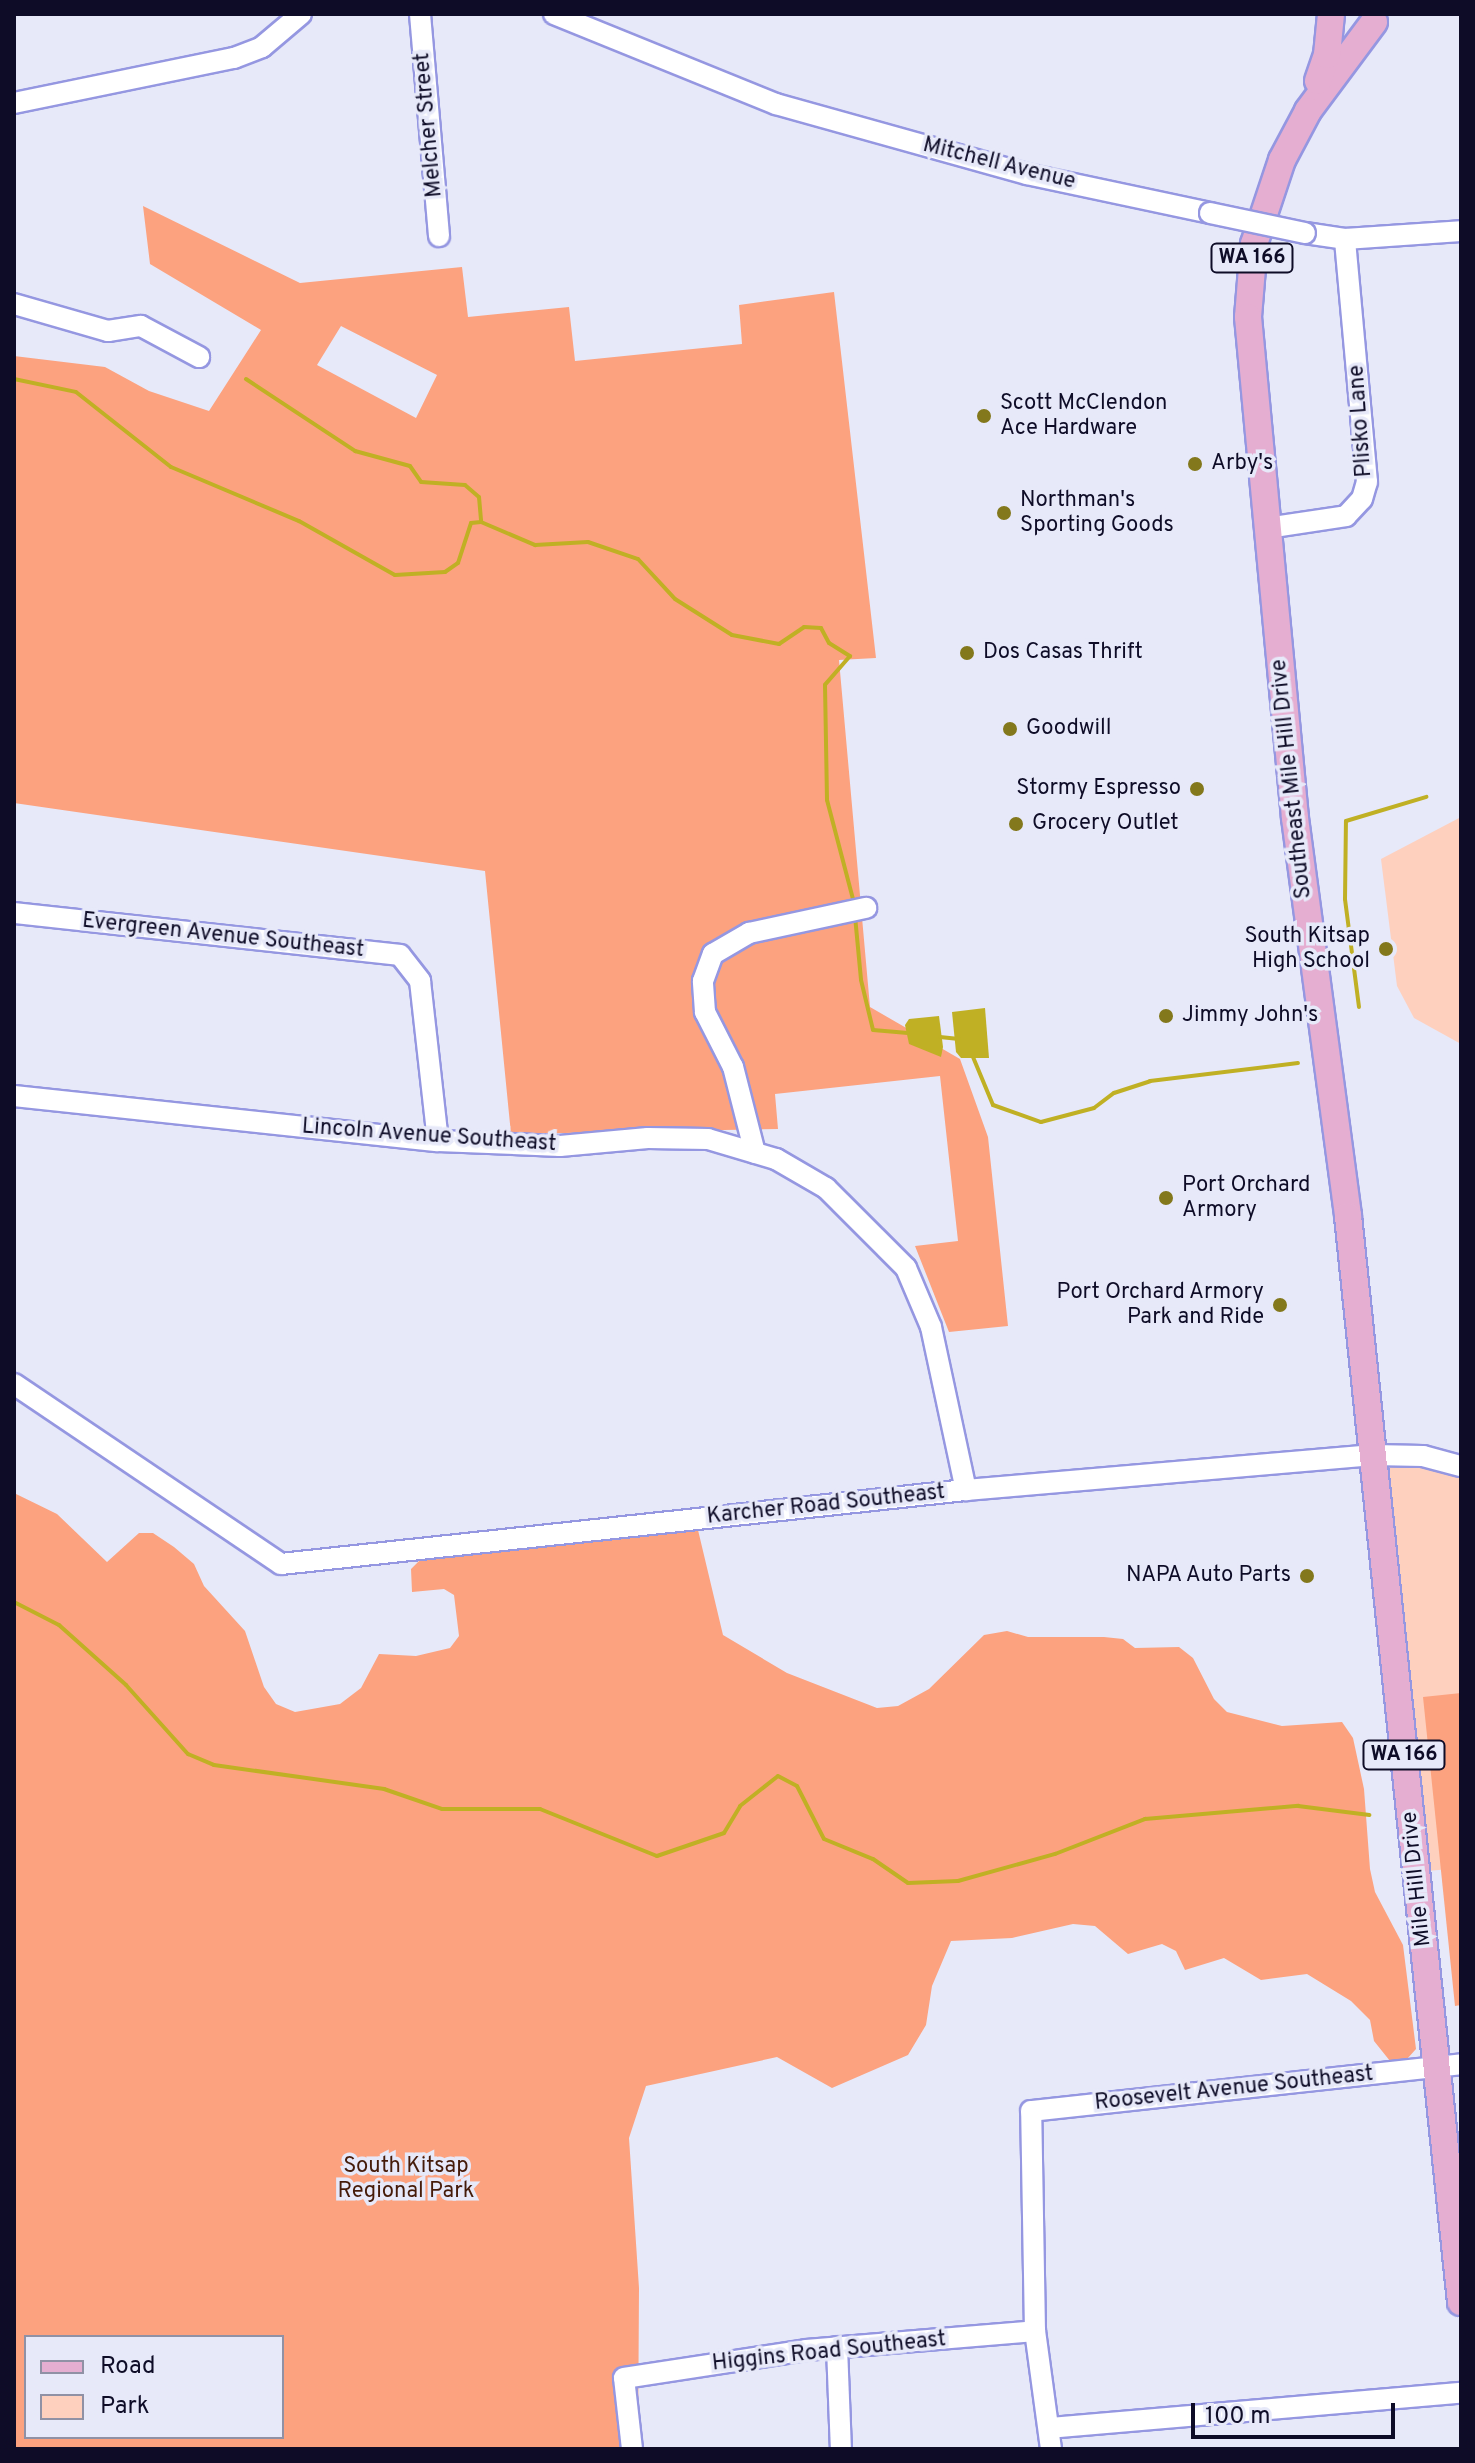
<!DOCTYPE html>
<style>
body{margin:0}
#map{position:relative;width:1475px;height:2463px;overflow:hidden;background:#e7e9f9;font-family:Overpass,sans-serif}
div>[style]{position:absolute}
.green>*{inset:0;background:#fed0be}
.forest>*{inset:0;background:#fca27f}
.water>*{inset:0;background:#c0b024}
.stream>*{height:4px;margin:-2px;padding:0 2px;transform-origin:2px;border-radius:2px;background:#c0b024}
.roads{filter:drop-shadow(2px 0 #9597e1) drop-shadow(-2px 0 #9597e1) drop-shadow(0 2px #9597e1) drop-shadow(0 -2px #9597e1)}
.minor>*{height:20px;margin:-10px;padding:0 10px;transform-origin:10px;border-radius:10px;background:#fff}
.major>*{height:26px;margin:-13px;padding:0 13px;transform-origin:13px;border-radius:13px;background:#e5aed1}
.bridges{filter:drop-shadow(2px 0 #9597e1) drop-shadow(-2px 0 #9597e1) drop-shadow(0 2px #9597e1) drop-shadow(0 -2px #9597e1)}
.minor-bridge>*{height:20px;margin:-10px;padding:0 10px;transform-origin:10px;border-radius:10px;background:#fff}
.dots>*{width:22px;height:22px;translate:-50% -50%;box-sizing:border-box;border:4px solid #e7e9f9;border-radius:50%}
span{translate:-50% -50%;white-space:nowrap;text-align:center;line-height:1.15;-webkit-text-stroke:7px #e7e9f9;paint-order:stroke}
.shield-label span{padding:2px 6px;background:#e7e9f9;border:2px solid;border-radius:6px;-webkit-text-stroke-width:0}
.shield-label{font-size:20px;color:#0e0c27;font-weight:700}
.street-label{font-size:22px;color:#0e0c27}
.poi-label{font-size:22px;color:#0e0c27}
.left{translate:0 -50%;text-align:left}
.right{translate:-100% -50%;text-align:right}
.park-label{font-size:22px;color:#451b09}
.frame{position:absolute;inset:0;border:16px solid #0e0c27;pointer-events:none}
.legend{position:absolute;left:24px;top:2335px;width:260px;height:104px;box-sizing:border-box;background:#e7e9f9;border:2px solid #9091a5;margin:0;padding:10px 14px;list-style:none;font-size:24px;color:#0e0c27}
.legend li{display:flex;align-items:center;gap:16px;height:40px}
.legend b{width:40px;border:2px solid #9091a5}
.scale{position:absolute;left:1191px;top:2403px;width:204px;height:36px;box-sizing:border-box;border:4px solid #0e0c27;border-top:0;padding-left:10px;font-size:24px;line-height:28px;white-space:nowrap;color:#0e0c27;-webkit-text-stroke:6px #e7e9f9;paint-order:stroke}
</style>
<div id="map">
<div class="green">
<div style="clip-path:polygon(1461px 817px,1461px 1044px,1414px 1018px,1397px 986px,1381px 859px)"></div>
<div style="clip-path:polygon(1373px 1455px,1461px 1466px,1461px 1868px,1416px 1872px)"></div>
</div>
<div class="forest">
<div style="clip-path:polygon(evenodd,143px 206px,300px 283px,462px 267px,468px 317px,569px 307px,575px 361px,742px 344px,739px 305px,834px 292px,876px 658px,839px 660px,870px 1007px,960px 1059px,988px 1137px,1008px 1326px,949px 1332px,915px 1246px,958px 1241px,940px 1076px,775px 1094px,778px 1129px,511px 1134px,485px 871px,14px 803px,14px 356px,105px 367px,149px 391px,209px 411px,261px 330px,150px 264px,143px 206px,341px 326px,437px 375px,416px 418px,317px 365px,341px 326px)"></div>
<div style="clip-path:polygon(evenodd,14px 1493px,57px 1514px,107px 1562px,139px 1533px,153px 1533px,174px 1547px,194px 1564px,204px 1586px,245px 1631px,264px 1687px,276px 1704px,295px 1712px,340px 1704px,361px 1688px,379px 1654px,416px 1656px,450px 1648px,459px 1636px,454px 1595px,444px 1589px,412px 1592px,411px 1569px,424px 1556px,698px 1530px,723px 1635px,787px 1673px,877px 1708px,898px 1706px,929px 1689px,984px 1635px,1007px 1631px,1028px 1637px,1104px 1637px,1123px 1639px,1135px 1648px,1179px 1647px,1193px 1658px,1214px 1699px,1227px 1712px,1282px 1726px,1342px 1722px,1353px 1738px,1364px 1789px,1370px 1869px,1375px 1892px,1403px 1945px,1416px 2049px,1407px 2059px,1390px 2061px,1374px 2041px,1370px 2020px,1351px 2001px,1307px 1974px,1261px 1980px,1224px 1958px,1185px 1970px,1176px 1951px,1162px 1944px,1128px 1954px,1095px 1926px,1073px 1924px,1012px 1938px,951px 1941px,932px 1986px,926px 2025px,908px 2055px,832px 2088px,777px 2057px,646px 2086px,629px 2138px,639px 2288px,638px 2449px,14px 2449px,14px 1493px,26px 2337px,282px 2337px,282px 2437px,26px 2437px,26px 2337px)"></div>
<div style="clip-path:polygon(1461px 1693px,1461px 2005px,1455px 2006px,1423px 1697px)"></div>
</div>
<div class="water">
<div style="clip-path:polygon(985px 1008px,989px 1058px,961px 1058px,956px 1052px,952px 1012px)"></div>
<div style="clip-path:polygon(939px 1016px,943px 1047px,941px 1057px,909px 1044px,905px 1025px,909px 1019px)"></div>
</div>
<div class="stream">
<div style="left:14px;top:379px;width:63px;rotate:11.8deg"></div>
<div style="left:76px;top:392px;width:121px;rotate:38.3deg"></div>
<div style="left:171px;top:467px;width:139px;rotate:22.9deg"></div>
<div style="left:299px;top:521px;width:110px;rotate:29.4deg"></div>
<div style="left:395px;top:575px;width:50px;rotate:-3.4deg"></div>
<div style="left:445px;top:572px;width:16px;rotate:-35deg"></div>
<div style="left:458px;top:563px;width:42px;rotate:-72deg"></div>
<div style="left:471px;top:523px;width:10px;rotate:-6deg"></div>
<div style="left:481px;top:522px;width:59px;rotate:23.1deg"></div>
<div style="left:535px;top:545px;width:53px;rotate:-3.2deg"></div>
<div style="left:588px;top:542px;width:53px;rotate:18.8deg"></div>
<div style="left:638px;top:559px;width:54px;rotate:47.2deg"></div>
<div style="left:675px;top:599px;width:67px;rotate:32.3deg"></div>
<div style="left:732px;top:635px;width:48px;rotate:10.8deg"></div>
<div style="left:779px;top:644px;width:30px;rotate:-34deg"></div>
<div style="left:804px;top:627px;width:17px;rotate:3deg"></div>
<div style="left:821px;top:628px;width:17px;rotate:62deg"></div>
<div style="left:829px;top:643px;width:25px;rotate:32deg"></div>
<div style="left:850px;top:656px;width:38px;rotate:131deg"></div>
<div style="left:825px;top:685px;width:115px;rotate:89deg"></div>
<div style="left:827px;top:800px;width:106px;rotate:75.3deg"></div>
<div style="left:246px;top:379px;width:131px;rotate:33.4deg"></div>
<div style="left:355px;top:451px;width:57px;rotate:15.3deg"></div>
<div style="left:410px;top:466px;width:19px;rotate:55deg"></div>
<div style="left:421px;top:482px;width:44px;rotate:3.9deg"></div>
<div style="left:465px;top:485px;width:18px;rotate:41deg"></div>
<div style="left:479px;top:497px;width:25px;rotate:85deg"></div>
<div style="left:855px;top:916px;width:64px;rotate:84.6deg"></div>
<div style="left:861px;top:980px;width:51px;rotate:76.5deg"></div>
<div style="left:873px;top:1030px;width:35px;rotate:5deg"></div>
<div style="left:1359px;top:1007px;width:109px;rotate:-97.4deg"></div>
<div style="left:1345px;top:899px;width:78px;rotate:-89.3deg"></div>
<div style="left:1346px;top:821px;width:84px;rotate:-16.7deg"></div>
<div style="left:940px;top:1037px;width:19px;rotate:6deg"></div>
<div style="left:973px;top:1057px;width:52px;rotate:67.4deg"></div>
<div style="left:993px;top:1105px;width:51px;rotate:19.5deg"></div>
<div style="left:1041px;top:1122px;width:55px;rotate:-14.8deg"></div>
<div style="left:1094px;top:1108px;width:25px;rotate:-37deg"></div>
<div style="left:1114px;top:1093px;width:38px;rotate:-18deg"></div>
<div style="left:1150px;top:1081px;width:149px;rotate:-6.9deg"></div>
<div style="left:14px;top:1602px;width:51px;rotate:27.1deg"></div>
<div style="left:59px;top:1625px;width:90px;rotate:41.8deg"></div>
<div style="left:126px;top:1685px;width:93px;rotate:48.1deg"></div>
<div style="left:188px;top:1754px;width:28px;rotate:23deg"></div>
<div style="left:214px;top:1765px;width:172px;rotate:8deg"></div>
<div style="left:384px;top:1789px;width:61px;rotate:19deg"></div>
<div style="left:442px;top:1809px;width:98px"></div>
<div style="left:540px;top:1809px;width:126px;rotate:21.9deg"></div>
<div style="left:657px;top:1856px;width:71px;rotate:-18.9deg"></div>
<div style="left:724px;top:1833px;width:31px;rotate:-59deg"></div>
<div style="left:740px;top:1806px;width:48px;rotate:-38.3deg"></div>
<div style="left:778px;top:1776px;width:21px;rotate:28deg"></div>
<div style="left:797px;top:1786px;width:59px;rotate:63deg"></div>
<div style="left:824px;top:1839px;width:53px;rotate:22.2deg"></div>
<div style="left:873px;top:1859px;width:42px;rotate:34.4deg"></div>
<div style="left:908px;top:1883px;width:50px;rotate:-2.3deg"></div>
<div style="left:958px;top:1881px;width:101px;rotate:-15.6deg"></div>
<div style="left:1055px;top:1854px;width:97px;rotate:-21.3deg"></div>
<div style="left:1145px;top:1819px;width:154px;rotate:-4.9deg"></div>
<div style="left:1298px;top:1806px;width:72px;rotate:7.2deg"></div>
</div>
<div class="roads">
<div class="minor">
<div style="left:420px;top:14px;width:223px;rotate:85.1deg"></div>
<div style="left:554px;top:14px;width:240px;rotate:22.1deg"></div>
<div style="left:776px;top:104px;width:261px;rotate:15.6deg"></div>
<div style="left:1027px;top:174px;width:187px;rotate:12deg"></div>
<div style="left:14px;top:103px;width:225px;rotate:-11.6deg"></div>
<div style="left:234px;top:58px;width:30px;rotate:-21deg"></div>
<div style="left:262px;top:47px;width:51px;rotate:-40.2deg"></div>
<div style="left:1305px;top:233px;width:40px;rotate:8.5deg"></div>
<div style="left:1345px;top:239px;width:116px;rotate:-3.9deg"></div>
<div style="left:14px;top:304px;width:98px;rotate:16deg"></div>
<div style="left:108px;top:331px;width:33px;rotate:-9deg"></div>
<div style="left:141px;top:326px;width:66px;rotate:28.1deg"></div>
<div style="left:1267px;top:528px;width:80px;rotate:-8.6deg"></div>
<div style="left:1346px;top:516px;width:23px;rotate:-47deg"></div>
<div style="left:1362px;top:499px;width:18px;rotate:-74deg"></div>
<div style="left:1367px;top:482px;width:244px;rotate:-95.2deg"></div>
<div style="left:14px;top:913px;width:388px;rotate:6.2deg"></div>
<div style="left:400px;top:955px;width:33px;rotate:52deg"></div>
<div style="left:420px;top:981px;width:161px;rotate:83.6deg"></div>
<div style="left:14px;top:1096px;width:426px;rotate:6.1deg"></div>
<div style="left:438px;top:1141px;width:122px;rotate:2.3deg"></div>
<div style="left:560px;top:1146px;width:88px;rotate:-5.2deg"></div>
<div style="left:648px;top:1138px;width:60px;rotate:1deg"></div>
<div style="left:708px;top:1139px;width:71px;rotate:16.4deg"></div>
<div style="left:776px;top:1159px;width:58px;rotate:30.1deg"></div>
<div style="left:826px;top:1188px;width:113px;rotate:45deg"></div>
<div style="left:906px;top:1268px;width:64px;rotate:67deg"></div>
<div style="left:931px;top:1327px;width:167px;rotate:77.9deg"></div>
<div style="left:755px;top:1153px;width:89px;rotate:-104.3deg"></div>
<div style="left:733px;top:1067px;width:62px;rotate:-117deg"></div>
<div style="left:705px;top:1012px;width:31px;rotate:-94deg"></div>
<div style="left:703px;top:981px;width:29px;rotate:-70deg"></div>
<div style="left:713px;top:954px;width:42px;rotate:-30.3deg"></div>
<div style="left:749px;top:933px;width:120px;rotate:-12.1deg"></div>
<div style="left:14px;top:1384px;width:322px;rotate:34deg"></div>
<div style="left:281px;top:1564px;width:689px;rotate:-6.17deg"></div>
<div style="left:966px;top:1490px;width:409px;rotate:-4.9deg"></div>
<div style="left:1373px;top:1455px;width:50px;rotate:1.1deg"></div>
<div style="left:1423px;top:1456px;width:39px;rotate:15deg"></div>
<div style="left:837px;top:2347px;width:102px;rotate:87.8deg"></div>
<div style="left:1049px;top:2428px;width:413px;rotate:-4.9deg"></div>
<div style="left:632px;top:2449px;width:71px;rotate:-96.4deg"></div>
<div style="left:624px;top:2378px;width:184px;rotate:-8.7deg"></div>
<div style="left:806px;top:2350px;width:230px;rotate:-4.7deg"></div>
<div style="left:1051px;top:2449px;width:119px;rotate:-97.7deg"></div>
<div style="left:1035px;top:2331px;width:220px;rotate:-91deg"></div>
<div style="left:1031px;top:2111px;width:433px;rotate:-6.2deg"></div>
</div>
<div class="major">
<div style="left:1374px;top:22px;width:111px;rotate:126.6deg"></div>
<div style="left:1308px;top:111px;width:55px;rotate:118deg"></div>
<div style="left:1282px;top:160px;width:89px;rotate:108.4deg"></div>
<div style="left:1254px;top:244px;width:73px;rotate:94.7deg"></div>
<div style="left:1248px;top:317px;width:503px;rotate:84.64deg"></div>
<div style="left:1295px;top:818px;width:402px;rotate:82.4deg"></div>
<div style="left:1348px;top:1216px;width:1092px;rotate:84.06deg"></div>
<div style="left:1318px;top:81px;width:28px;rotate:-71deg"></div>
<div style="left:1327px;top:55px;width:41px;rotate:-84.4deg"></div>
</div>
</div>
<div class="bridges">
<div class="minor-bridge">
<div style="left:1210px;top:213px;width:97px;rotate:11.9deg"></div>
</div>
</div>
<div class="dots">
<div style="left:984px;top:416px;background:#83781c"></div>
<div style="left:1195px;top:464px;background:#83781c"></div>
<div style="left:1004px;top:513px;background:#83781c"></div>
<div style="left:967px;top:653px;background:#83781c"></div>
<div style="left:1010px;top:729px;background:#83781c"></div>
<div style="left:1197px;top:789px;background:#83781c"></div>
<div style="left:1016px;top:824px;background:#83781c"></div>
<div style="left:1386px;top:949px;background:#83781c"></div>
<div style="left:1166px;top:1016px;background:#83781c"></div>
<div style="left:1166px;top:1198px;background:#83781c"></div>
<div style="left:1280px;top:1305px;background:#83781c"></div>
<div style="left:1307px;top:1576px;background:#83781c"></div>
</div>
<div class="shield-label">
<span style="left:1252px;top:258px">WA 166</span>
<span style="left:1404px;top:1755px">WA 166</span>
</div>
<div class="street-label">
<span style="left:429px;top:125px;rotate:-95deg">Melcher Street</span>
<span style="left:999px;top:164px;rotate:14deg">Mitchell Avenue</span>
<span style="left:1361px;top:421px;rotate:-94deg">Plisko Lane</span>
<span style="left:1292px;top:779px;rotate:-96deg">Southeast Mile Hill Drive</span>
<span style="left:223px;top:936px;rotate:6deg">Evergreen Avenue Southeast</span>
<span style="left:429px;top:1136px;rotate:4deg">Lincoln Avenue Southeast</span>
<span style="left:826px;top:1505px;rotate:-6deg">Karcher Road Southeast</span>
<span style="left:1417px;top:1879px;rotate:-96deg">Mile Hill Drive</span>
<span style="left:1234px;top:2089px;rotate:-6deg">Roosevelt Avenue Southeast</span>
<span style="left:829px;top:2352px;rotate:-6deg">Higgins Road Southeast</span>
</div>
<div class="poi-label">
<span class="left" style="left:1000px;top:416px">Scott McClendon<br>Ace Hardware</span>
<span class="left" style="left:1211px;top:464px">Arby's</span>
<span class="left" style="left:1020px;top:513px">Northman's<br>Sporting Goods</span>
<span class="left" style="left:983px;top:653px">Dos Casas Thrift</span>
<span class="left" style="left:1026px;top:729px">Goodwill</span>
<span class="right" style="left:1181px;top:789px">Stormy Espresso</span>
<span class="left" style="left:1032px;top:824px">Grocery Outlet</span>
<span class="right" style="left:1370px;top:949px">South Kitsap<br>High School</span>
<span class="left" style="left:1182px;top:1016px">Jimmy John's</span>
<span class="left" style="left:1182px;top:1198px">Port Orchard<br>Armory</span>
<span class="right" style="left:1264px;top:1305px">Port Orchard Armory<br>Park and Ride</span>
<span class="right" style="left:1291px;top:1576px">NAPA Auto Parts</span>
</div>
<div class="park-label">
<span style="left:406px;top:2179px">South Kitsap<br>Regional Park</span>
</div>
<div class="frame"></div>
<ul class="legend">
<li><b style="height:10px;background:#e5aed1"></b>Road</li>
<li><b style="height:22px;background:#fed0be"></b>Park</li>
</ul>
<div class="scale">100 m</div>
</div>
